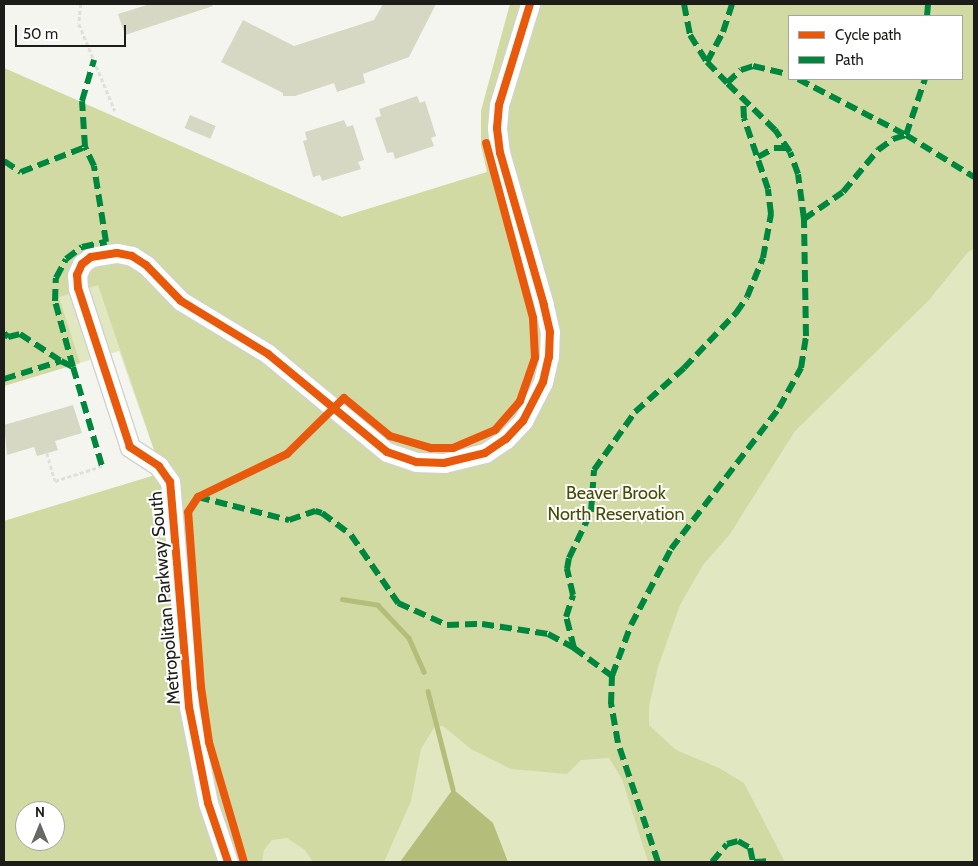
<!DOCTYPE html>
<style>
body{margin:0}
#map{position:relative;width:978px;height:866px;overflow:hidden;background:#f5f5f0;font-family:Cabin,sans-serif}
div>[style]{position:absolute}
.green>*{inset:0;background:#e1e7c1}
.forest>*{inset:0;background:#d2daa4}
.water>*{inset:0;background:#b5bd7a}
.stream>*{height:4.5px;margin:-2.25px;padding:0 2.25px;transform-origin:2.25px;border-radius:2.25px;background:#b5bd7a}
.building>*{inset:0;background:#d6d8c4;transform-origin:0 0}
.path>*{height:2.5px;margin-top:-1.25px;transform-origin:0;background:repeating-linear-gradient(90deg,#dfdfdd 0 4px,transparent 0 6.5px)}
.roads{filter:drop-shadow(1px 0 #d1d1cd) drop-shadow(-1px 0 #d1d1cd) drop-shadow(0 1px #d1d1cd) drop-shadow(0 -1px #d1d1cd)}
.minor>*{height:19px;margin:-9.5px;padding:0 9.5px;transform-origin:9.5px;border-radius:9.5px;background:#fefefd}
.quiet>*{height:6px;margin-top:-3px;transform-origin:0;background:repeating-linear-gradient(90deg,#00873e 0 12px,transparent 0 18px)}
.cycleway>*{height:8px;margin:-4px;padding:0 4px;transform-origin:4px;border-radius:4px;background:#e8590c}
span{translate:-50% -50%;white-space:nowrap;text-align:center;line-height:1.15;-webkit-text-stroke:4px #fff;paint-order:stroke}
.park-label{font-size:18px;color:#464d03}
.street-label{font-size:18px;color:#1c1d19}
.frame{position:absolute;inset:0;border:5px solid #1c1d19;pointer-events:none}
.legend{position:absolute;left:788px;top:15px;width:175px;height:65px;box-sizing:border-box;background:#fff;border:1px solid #a4a5a3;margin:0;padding:6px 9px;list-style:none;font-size:15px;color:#1c1d19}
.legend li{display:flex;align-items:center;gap:10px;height:25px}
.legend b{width:25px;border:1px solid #a4a5a3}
.north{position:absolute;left:15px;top:801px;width:50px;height:50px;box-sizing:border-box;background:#fff;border:1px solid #a4a5a3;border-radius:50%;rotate:0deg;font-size:14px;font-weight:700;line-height:20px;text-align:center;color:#1c1d19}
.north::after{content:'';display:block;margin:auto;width:18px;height:22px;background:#686964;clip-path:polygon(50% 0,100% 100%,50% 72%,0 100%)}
.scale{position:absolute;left:15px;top:25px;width:111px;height:22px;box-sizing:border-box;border:2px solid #1c1d19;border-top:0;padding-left:6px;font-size:15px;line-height:18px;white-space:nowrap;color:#1c1d19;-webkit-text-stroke:4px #fff;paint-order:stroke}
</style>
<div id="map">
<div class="green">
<div style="clip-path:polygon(evenodd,510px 4px,974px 4px,974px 862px,4px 862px,4px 521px,162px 473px,119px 351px,4px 386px,4px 68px,342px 217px,487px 172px,481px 145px,481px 111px,510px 4px,789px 16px,962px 16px,962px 79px,789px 79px,789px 16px,510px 4px,25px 811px,55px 811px,55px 841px,25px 841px,25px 811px)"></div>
</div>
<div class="forest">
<div style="clip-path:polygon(evenodd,510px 4px,971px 4px,974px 7px,974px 249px,968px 252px,929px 300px,795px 431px,730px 534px,703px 565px,680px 605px,658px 667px,649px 706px,649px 725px,676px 750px,719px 768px,744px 783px,785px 862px,648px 862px,622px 779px,609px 758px,581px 760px,567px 774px,511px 769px,471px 749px,443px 726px,435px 726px,421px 749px,411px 801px,384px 862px,313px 862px,305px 850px,287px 838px,272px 840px,264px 850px,262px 862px,4px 862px,4px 521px,162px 473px,98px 285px,59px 297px,80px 363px,4px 386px,4px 68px,342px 217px,487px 172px,481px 145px,481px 111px,510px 4px,789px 16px,962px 16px,962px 79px,789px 79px,789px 16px,510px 4px,25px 811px,55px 811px,55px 841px,25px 841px,25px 811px)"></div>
</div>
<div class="water">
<div style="clip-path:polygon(453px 789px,493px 823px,508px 862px,400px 862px)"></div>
</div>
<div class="stream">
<div style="left:342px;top:599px;width:36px;rotate:9deg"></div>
<div style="left:378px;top:605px;width:45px;rotate:46.8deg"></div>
<div style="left:409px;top:638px;width:37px;rotate:66deg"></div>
<div style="left:428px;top:691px;width:101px;rotate:75.7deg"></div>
</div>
<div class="building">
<div style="clip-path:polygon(150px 4px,212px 4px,213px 6px,125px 35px,118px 14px)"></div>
<div style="clip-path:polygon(383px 4px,436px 4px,409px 57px,363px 74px,365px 83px,337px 92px,334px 83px,295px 96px,283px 96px,283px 93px,221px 62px,243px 20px,294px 46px,374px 20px)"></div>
<div style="clip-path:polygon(417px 96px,420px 103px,425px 101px,436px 136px,431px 138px,434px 146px,395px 159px,393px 152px,387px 153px,375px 118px,381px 116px,379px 109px)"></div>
<div style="left:190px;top:115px;width:28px;height:14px;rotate:23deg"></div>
<div style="clip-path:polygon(344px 120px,347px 127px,353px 125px,364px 160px,358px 162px,361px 169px,322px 181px,320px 175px,313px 177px,303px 141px,307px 140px,305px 132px)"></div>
<div style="clip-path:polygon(73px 405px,82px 433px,55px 441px,58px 450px,37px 456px,34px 447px,7px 455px,4px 425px)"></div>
</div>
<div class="path">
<div style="left:81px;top:4px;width:20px;rotate:96deg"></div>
<div style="left:79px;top:24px;width:94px;rotate:67.5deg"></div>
<div style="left:47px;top:453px;width:29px;rotate:74deg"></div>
<div style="left:55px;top:481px;width:49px;rotate:-17.7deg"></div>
</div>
<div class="roads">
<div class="minor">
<div style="left:228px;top:862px;width:62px;rotate:-108.7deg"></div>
<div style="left:208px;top:803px;width:98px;rotate:-101.2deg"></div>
<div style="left:189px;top:707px;width:226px;rotate:-94.8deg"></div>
<div style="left:170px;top:482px;width:19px;rotate:-125deg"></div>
<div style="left:159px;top:466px;width:35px;rotate:-147deg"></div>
<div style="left:130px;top:447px;width:167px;rotate:-108.1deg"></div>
<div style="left:78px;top:288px;width:13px;rotate:-94deg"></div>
<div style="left:77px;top:275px;width:12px;rotate:-66deg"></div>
<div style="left:82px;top:264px;width:11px;rotate:-38deg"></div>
<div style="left:91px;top:257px;width:26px;rotate:-9deg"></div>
<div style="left:117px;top:253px;width:15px;rotate:11deg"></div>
<div style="left:132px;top:256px;width:17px;rotate:33deg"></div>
<div style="left:146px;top:265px;width:50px;rotate:45.8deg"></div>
<div style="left:181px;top:301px;width:102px;rotate:31.3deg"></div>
<div style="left:268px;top:354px;width:154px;rotate:39.5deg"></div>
<div style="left:387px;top:452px;width:31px;rotate:19deg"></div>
<div style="left:416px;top:462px;width:28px;rotate:2deg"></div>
<div style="left:444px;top:463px;width:42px;rotate:-13.7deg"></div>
<div style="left:485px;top:453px;width:25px;rotate:-34deg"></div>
<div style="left:506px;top:439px;width:25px;rotate:-47deg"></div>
<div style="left:523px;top:421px;width:44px;rotate:-62.9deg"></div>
<div style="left:543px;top:382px;width:26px;rotate:-77deg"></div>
<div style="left:549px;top:357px;width:25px;rotate:-88deg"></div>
<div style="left:550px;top:332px;width:28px;rotate:-103deg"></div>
<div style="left:544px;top:305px;width:158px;rotate:-106.1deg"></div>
<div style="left:500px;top:153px;width:25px;rotate:-97deg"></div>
<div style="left:497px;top:128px;width:23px;rotate:-85deg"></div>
<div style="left:499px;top:105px;width:106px;rotate:-72.9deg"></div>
</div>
</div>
<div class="quiet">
<div style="left:684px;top:4px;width:32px;rotate:79deg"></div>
<div style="left:690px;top:35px;width:32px;rotate:58deg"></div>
<div style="left:707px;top:62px;width:29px;rotate:46deg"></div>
<div style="left:727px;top:83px;width:19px;rotate:-43deg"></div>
<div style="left:741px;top:70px;width:13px;rotate:-18deg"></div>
<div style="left:753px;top:66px;width:37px;rotate:13deg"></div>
<div style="left:927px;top:16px;width:12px;rotate:-85deg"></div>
<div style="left:707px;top:62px;width:34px;rotate:-62deg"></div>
<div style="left:723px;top:32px;width:29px;rotate:-72deg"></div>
<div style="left:798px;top:79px;width:122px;rotate:27.4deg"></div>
<div style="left:906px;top:135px;width:80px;rotate:31.7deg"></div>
<div style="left:758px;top:157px;width:18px;rotate:-29deg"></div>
<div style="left:774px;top:148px;width:13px"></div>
<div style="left:4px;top:161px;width:20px;rotate:33deg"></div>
<div style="left:21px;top:172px;width:69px;rotate:-21.3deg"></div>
<div style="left:804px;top:219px;width:47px;rotate:-34.7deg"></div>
<div style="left:843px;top:192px;width:55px;rotate:-50.2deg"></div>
<div style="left:878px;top:150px;width:19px;rotate:-36deg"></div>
<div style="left:893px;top:139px;width:14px;rotate:-17deg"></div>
<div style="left:906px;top:135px;width:59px;rotate:-71.3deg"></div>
<div style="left:4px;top:333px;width:6px;rotate:45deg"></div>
<div style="left:8px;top:337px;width:12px;rotate:-14deg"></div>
<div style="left:20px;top:334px;width:49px;rotate:33.4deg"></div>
<div style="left:73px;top:367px;width:68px;rotate:-105.3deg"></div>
<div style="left:55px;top:301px;width:23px;rotate:-88deg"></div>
<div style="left:56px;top:278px;width:21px;rotate:-62deg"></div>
<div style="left:66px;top:259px;width:20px;rotate:-37deg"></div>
<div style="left:82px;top:247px;width:25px;rotate:-12deg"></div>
<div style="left:106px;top:242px;width:77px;rotate:-99deg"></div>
<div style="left:94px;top:166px;width:21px;rotate:-115deg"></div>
<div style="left:85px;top:147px;width:46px;rotate:-93.7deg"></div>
<div style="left:82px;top:101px;width:43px;rotate:-73.7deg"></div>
<div style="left:4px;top:379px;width:60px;rotate:-17.5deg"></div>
<div style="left:61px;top:361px;width:13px;rotate:27deg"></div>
<div style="left:73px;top:367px;width:103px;rotate:73.7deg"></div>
<div style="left:198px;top:497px;width:94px;rotate:14.2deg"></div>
<div style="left:289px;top:520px;width:28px;rotate:-19deg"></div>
<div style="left:315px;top:511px;width:7px;rotate:16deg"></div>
<div style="left:322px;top:513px;width:36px;rotate:37deg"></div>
<div style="left:351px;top:535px;width:83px;rotate:55.3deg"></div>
<div style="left:398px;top:603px;width:54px;rotate:24.2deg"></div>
<div style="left:447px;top:625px;width:35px;rotate:-2deg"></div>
<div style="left:482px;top:624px;width:67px;rotate:8.6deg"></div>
<div style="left:548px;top:634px;width:30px;rotate:28deg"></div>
<div style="left:574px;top:648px;width:47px;rotate:36.4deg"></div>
<div style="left:574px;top:648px;width:32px;rotate:-104deg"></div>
<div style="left:566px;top:617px;width:23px;rotate:-72deg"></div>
<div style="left:573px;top:595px;width:27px;rotate:-103deg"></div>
<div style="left:567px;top:569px;width:11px;rotate:-80deg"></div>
<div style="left:569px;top:558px;width:51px;rotate:-64.4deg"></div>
<div style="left:591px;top:512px;width:42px;rotate:-85.9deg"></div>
<div style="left:594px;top:470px;width:71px;rotate:-54.7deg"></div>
<div style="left:635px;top:412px;width:66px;rotate:-41.9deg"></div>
<div style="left:684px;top:368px;width:76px;rotate:-46.6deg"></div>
<div style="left:736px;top:313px;width:19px;rotate:-55deg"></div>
<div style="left:747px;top:297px;width:42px;rotate:-67.7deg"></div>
<div style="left:763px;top:258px;width:45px;rotate:-79.7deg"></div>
<div style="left:771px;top:214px;width:25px;rotate:-97deg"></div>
<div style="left:768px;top:189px;width:75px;rotate:-108.7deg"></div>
<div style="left:744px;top:118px;width:21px;rotate:-93deg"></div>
<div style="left:658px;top:862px;width:126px;rotate:-108.6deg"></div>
<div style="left:618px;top:743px;width:40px;rotate:-100deg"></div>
<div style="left:611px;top:704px;width:28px;rotate:-88deg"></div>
<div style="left:612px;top:676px;width:54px;rotate:-69.6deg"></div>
<div style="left:631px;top:625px;width:86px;rotate:-62.2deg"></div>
<div style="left:671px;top:549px;width:178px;rotate:-52.5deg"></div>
<div style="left:779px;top:408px;width:46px;rotate:-61.2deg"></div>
<div style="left:801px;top:368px;width:32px;rotate:-81deg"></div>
<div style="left:806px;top:336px;width:117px;rotate:-91deg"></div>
<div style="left:804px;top:219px;width:45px;rotate:-97.6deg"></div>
<div style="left:798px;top:174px;width:23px;rotate:-110deg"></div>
<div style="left:790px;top:152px;width:27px;rotate:-124deg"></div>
<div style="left:775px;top:130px;width:67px;rotate:-135.6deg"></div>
<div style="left:712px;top:862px;width:23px;rotate:-50deg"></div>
<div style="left:727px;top:844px;width:11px;rotate:-15deg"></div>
<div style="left:738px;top:841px;width:14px;rotate:30deg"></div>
<div style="left:750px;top:848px;width:14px;rotate:78deg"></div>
<div style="left:754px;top:862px;width:18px;rotate:-3deg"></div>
</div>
<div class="cycleway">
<div style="left:228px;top:862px;width:62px;rotate:-108.7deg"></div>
<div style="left:208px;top:803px;width:98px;rotate:-101.2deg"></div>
<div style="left:189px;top:707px;width:226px;rotate:-94.8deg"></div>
<div style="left:170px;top:482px;width:19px;rotate:-125deg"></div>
<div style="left:159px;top:466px;width:35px;rotate:-147deg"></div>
<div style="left:130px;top:447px;width:167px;rotate:-108.1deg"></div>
<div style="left:78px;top:288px;width:13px;rotate:-94deg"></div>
<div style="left:77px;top:275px;width:12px;rotate:-66deg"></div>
<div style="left:82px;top:264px;width:11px;rotate:-38deg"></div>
<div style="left:91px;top:257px;width:26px;rotate:-9deg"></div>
<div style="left:117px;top:253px;width:15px;rotate:11deg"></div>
<div style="left:132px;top:256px;width:17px;rotate:33deg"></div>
<div style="left:146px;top:265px;width:50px;rotate:45.8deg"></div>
<div style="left:181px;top:301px;width:102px;rotate:31.3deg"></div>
<div style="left:268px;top:354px;width:154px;rotate:39.5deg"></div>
<div style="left:387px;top:452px;width:31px;rotate:19deg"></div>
<div style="left:416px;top:462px;width:28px;rotate:2deg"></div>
<div style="left:444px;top:463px;width:42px;rotate:-13.7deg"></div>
<div style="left:485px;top:453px;width:25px;rotate:-34deg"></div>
<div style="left:506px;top:439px;width:25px;rotate:-47deg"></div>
<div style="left:523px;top:421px;width:44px;rotate:-62.9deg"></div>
<div style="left:543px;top:382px;width:26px;rotate:-77deg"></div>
<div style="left:549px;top:357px;width:25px;rotate:-88deg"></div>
<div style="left:550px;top:332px;width:28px;rotate:-103deg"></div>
<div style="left:544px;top:305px;width:158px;rotate:-106.1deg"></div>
<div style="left:500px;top:153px;width:25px;rotate:-97deg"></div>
<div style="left:497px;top:128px;width:23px;rotate:-85deg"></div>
<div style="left:499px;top:105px;width:106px;rotate:-72.9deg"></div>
<div style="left:244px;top:862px;width:125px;rotate:-106.3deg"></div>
<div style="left:209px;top:742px;width:56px;rotate:-98.3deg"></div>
<div style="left:201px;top:687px;width:175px;rotate:-94.2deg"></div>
<div style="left:188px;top:512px;width:18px;rotate:-56deg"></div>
<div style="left:198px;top:497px;width:99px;rotate:-25.8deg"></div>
<div style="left:287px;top:454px;width:80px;rotate:-44.5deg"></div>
<div style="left:344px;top:398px;width:60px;rotate:39.6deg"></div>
<div style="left:390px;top:436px;width:43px;rotate:16.3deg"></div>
<div style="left:431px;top:448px;width:22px"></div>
<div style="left:453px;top:448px;width:46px;rotate:-23.2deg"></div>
<div style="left:495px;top:430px;width:38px;rotate:-49deg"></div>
<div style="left:520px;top:401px;width:46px;rotate:-70.8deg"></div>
<div style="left:535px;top:358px;width:40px;rotate:-92.9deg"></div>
<div style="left:533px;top:318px;width:181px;rotate:-105deg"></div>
</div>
<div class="park-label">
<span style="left:616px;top:504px">Beaver Brook<br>North Reservation</span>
</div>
<div class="street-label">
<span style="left:165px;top:598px;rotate:-95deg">Metropolitan Parkway South</span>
</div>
<div class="frame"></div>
<ul class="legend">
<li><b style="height:6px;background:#e8590c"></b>Cycle path</li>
<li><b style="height:6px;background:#00873e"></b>Path</li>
</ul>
<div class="north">N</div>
<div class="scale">50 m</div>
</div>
